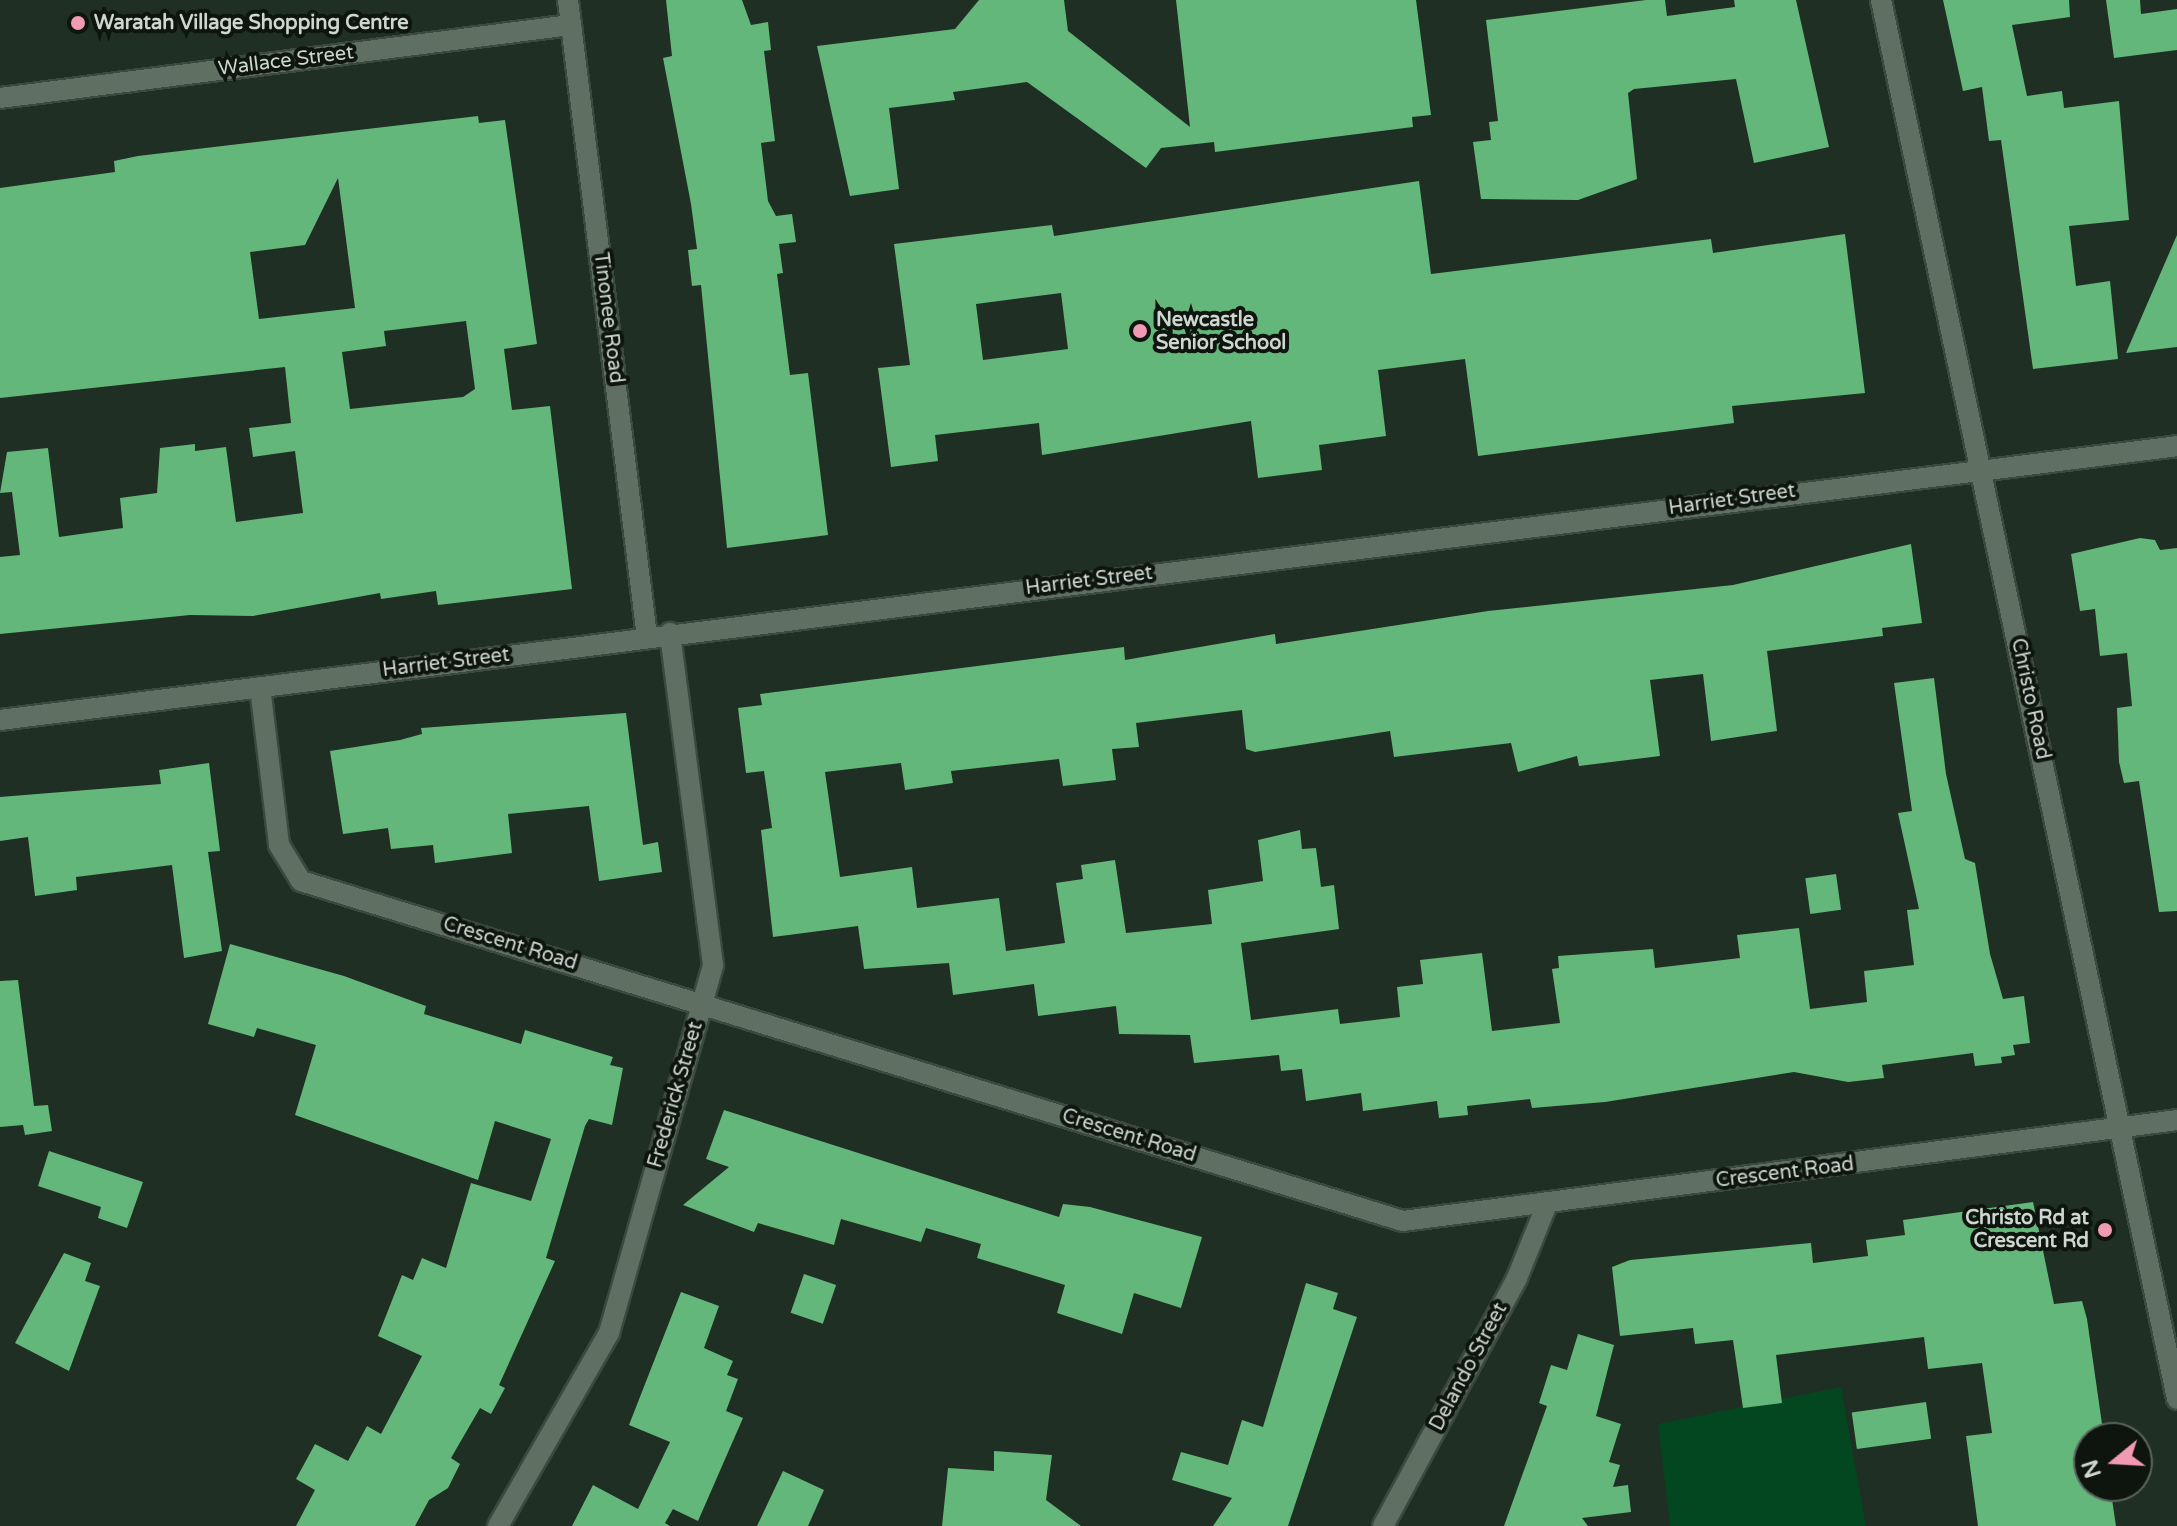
<!DOCTYPE html>
<style>
body{margin:0}
#map{position:relative;width:2177px;height:1526px;overflow:hidden;background:#1f2f23;font-family:"Varela Round",sans-serif}
div>[style]{position:absolute}
.green>*{inset:0;background:#034720}
.building>*{inset:0;background:#64b77a;transform-origin:0 0}
.roads{filter:drop-shadow(2px 0 #3b493f) drop-shadow(-2px 0 #3b493f) drop-shadow(0 2px #3b493f) drop-shadow(0 -2px #3b493f)}
.street>*{height:20px;margin:-10px;padding:0 10px;transform-origin:10px;border-radius:10px;background:#5f7062}
.dots>*{width:22px;height:22px;translate:-50% -50%;box-sizing:border-box;border:4px solid #0e150f;border-radius:50%}
span{translate:-50% -50%;white-space:nowrap;text-align:center;line-height:1.15;-webkit-text-stroke:8px #0e150f;paint-order:stroke}
.poi-label{font-size:20px;color:#cdd7cf;font-weight:700}
.left{translate:0 -50%;text-align:left}
.right{translate:-100% -50%;text-align:right}
.street-label{font-size:20px;color:#cdd7cf}
.north{position:absolute;left:2073px;top:1422px;width:80px;height:80px;box-sizing:border-box;background:#0e150f;border:2px solid #5a635c;border-radius:50%;rotate:252deg;font-size:22px;font-weight:700;line-height:32px;text-align:center;color:#cdd7cf}
.north::after{content:'';display:block;margin:auto;width:28px;height:36px;background:#f19ab3;clip-path:polygon(50% 0,100% 100%,50% 72%,0 100%)}
</style>
<div id="map">
<div class="green">
<div style="clip-path:polygon(1841px 1387px,1866px 1526px,1670px 1526px,1658px 1424px)"></div>
</div>
<div class="building">
<div style="clip-path:polygon(666px 0,742px 0,751px 25px,768px 22px,771px 50px,764px 51px,775px 141px,761px 143px,768px 201px,776px 216px,792px 214px,796px 242px,779px 244px,783px 273px,777px 274px,790px 375px,808px 373px,828px 535px,727px 548px,701px 285px,692px 286px,688px 250px,697px 249px,691px 204px,663px 58px,672px 56px)"></div>
<div style="clip-path:polygon(979px 0,1064px 0,1068px 31px,1190px 127px,1176px 0,1416px 0,1431px 115px,1412px 117px,1413px 127px,1215px 152px,1214px 142px,1161px 148px,1146px 168px,1027px 82px,953px 92px,955px 100px,889px 108px,899px 189px,850px 196px,817px 46px,955px 29px)"></div>
<div style="clip-path:polygon(1646px 0,1665px 0,1667px 16px,1735px 7px,1734px 0,1796px 0,1829px 147px,1754px 163px,1736px 79px,1634px 89px,1628px 93px,1637px 179px,1578px 200px,1481px 199px,1473px 142px,1491px 140px,1489px 122px,1498px 121px,1486px 20px)"></div>
<div style="clip-path:polygon(1943px 0,2069px 0,2070px 17px,2012px 25px,2027px 96px,2062px 91px,2064px 108px,2119px 101px,2129px 220px,2069px 226px,2076px 286px,2110px 281px,2118px 359px,2033px 369px,2001px 140px,1989px 141px,1982px 87px,1963px 91px)"></div>
<div style="clip-path:polygon(2106px 0,2140px 0,2141px 14px,2177px 9px,2177px 50px,2114px 58px)"></div>
<div style="clip-path:polygon(evenodd,478px 116px,479px 123px,505px 120px,537px 344px,504px 349px,512px 410px,550px 406px,572px 589px,438px 605px,436px 591px,381px 599px,380px 593px,253px 616px,190px 615px,0 634px,0 557px,20px 555px,12px 492px,0 493px,7px 452px,48px 448px,59px 537px,123px 528px,120px 498px,157px 493px,160px 448px,195px 444px,195px 451px,226px 447px,236px 522px,303px 513px,295px 451px,253px 457px,249px 428px,291px 423px,285px 367px,0 398px,0 188px,115px 172px,114px 161px,138px 156px,478px 116px,338px 178px,355px 308px,259px 319px,250px 252px,305px 245px,338px 178px,478px 116px,466px 321px,475px 389px,463px 397px,350px 409px,342px 352px,386px 346px,384px 331px,466px 321px)"></div>
<div style="clip-path:polygon(evenodd,1419px 181px,1431px 274px,1711px 239px,1713px 253px,1845px 234px,1865px 393px,1732px 406px,1734px 423px,1478px 456px,1465px 359px,1378px 370px,1386px 436px,1319px 445px,1322px 470px,1258px 478px,1251px 421px,1042px 455px,1039px 423px,935px 435px,938px 461px,891px 467px,878px 368px,910px 365px,894px 244px,1052px 225px,1054px 236px,1419px 181px,1061px 293px,1068px 349px,983px 360px,976px 304px,1061px 293px)"></div>
<div style="clip-path:polygon(2177px 235px,2177px 347px,2126px 353px)"></div>
<div style="clip-path:polygon(2140px 538px,2155px 540px,2160px 550px,2177px 548px,2177px 911px,2159px 912px,2139px 781px,2124px 783px,2119px 762px,2117px 708px,2132px 706px,2127px 653px,2100px 656px,2095px 609px,2080px 611px,2071px 554px)"></div>
<div style="clip-path:polygon(1911px 544px,1922px 623px,1882px 628px,1883px 636px,1767px 651px,1777px 731px,1711px 741px,1703px 674px,1650px 680px,1660px 756px,1579px 766px,1577px 756px,1518px 772px,1511px 743px,1394px 757px,1390px 731px,1255px 752px,1246px 749px,1242px 710px,1136px 723px,1139px 747px,1112px 749px,1116px 780px,1063px 786px,1059px 759px,951px 771px,953px 783px,905px 790px,901px 763px,825px 772px,840px 877px,912px 867px,917px 908px,999px 898px,1006px 951px,1065px 943px,1056px 883px,1083px 879px,1081px 865px,1115px 860px,1126px 933px,1212px 924px,1208px 890px,1263px 881px,1258px 840px,1300px 830px,1302px 849px,1316px 848px,1321px 887px,1334px 885px,1339px 929px,1241px 943px,1251px 1020px,1338px 1009px,1340px 1024px,1400px 1017px,1397px 987px,1423px 984px,1420px 960px,1482px 953px,1492px 1031px,1560px 1023px,1552px 969px,1559px 968px,1558px 956px,1653px 949px,1655px 968px,1740px 958px,1737px 935px,1799px 928px,1810px 1009px,1867px 1002px,1864px 971px,1914px 965px,1907px 910px,1919px 909px,1898px 813px,1912px 811px,1894px 683px,1934px 678px,1946px 774px,1965px 859px,1975px 863px,1990px 954px,2003px 999px,2024px 996px,2030px 1043px,2013px 1045px,2015px 1055px,2001px 1057px,2002px 1063px,1975px 1066px,1973px 1053px,1882px 1065px,1884px 1078px,1848px 1082px,1794px 1072px,1605px 1102px,1532px 1108px,1530px 1099px,1467px 1106px,1468px 1115px,1439px 1118px,1437px 1101px,1363px 1111px,1361px 1093px,1306px 1101px,1302px 1069px,1281px 1071px,1279px 1055px,1194px 1063px,1190px 1035px,1119px 1034px,1116px 1006px,1038px 1016px,1034px 984px,953px 995px,949px 963px,864px 969px,858px 926px,773px 937px,761px 830px,772px 828px,764px 771px,746px 773px,738px 708px,762px 705px,760px 694px,1124px 647px,1125px 660px,1275px 634px,1276px 644px,1488px 611px,1733px 585px)"></div>
<div style="clip-path:polygon(626px 713px,643px 845px,658px 842px,662px 872px,599px 881px,589px 806px,508px 814px,512px 853px,435px 863px,433px 845px,391px 849px,388px 828px,343px 834px,330px 751px,400px 740px,422px 734px,421px 728px)"></div>
<div style="clip-path:polygon(209px 763px,220px 851px,208px 852px,222px 951px,184px 958px,172px 865px,76px 877px,77px 890px,35px 896px,28px 837px,0 841px,0 797px,161px 784px,159px 770px)"></div>
<div style="left:1836px;top:874px;width:36px;height:31px;rotate:82deg"></div>
<div style="clip-path:polygon(230px 944px,344px 976px,426px 1006px,424px 1014px,521px 1044px,525px 1030px,613px 1057px,610px 1065px,623px 1068px,612px 1125px,589px 1119px,585px 1126px,546px 1258px,555px 1261px,499px 1385px,505px 1388px,491px 1414px,480px 1408px,451px 1458px,460px 1464px,448px 1488px,429px 1500px,415px 1526px,296px 1526px,315px 1490px,296px 1479px,315px 1444px,348px 1461px,367px 1426px,381px 1434px,422px 1356px,378px 1336px,402px 1275px,413px 1280px,422px 1258px,446px 1268px,471px 1183px,531px 1201px,551px 1139px,495px 1121px,478px 1180px,295px 1115px,316px 1045px,257px 1028px,254px 1037px,208px 1024px)"></div>
<div style="clip-path:polygon(18px 980px,34px 1106px,48px 1105px,52px 1131px,25px 1135px,23px 1125px,0 1127px,0 981px)"></div>
<div style="clip-path:polygon(724px 1110px,1059px 1217px,1063px 1204px,1090px 1207px,1202px 1237px,1181px 1308px,1134px 1293px,1122px 1334px,1057px 1313px,1065px 1285px,977px 1258px,981px 1244px,926px 1228px,921px 1242px,841px 1219px,834px 1245px,758px 1223px,754px 1232px,683px 1205px,729px 1167px,706px 1159px)"></div>
<div style="clip-path:polygon(49px 1151px,143px 1182px,127px 1228px,98px 1218px,101px 1207px,38px 1186px)"></div>
<div style="clip-path:polygon(2033px 1202px,2054px 1304px,2082px 1301px,2087px 1319px,2104px 1438px,2089px 1438px,2089px 1486px,2110px 1486px,2116px 1526px,1978px 1526px,1966px 1436px,1992px 1433px,1982px 1363px,1928px 1369px,1924px 1337px,1776px 1355px,1782px 1403px,1743px 1408px,1733px 1340px,1695px 1344px,1693px 1328px,1620px 1336px,1612px 1267px,1630px 1260px,1811px 1243px,1813px 1263px,1868px 1256px,1866px 1240px,1905px 1235px,1903px 1220px)"></div>
<div style="clip-path:polygon(64px 1253px,91px 1263px,85px 1281px,100px 1286px,69px 1371px,15px 1343px)"></div>
<div style="left:804px;top:1274px;width:34px;height:41px;rotate:19deg"></div>
<div style="clip-path:polygon(1306px 1283px,1338px 1293px,1333px 1309px,1357px 1317px,1288px 1526px,1213px 1526px,1232px 1498px,1172px 1480px,1181px 1452px,1228px 1465px,1242px 1420px,1263px 1427px)"></div>
<div style="clip-path:polygon(681px 1292px,719px 1306px,704px 1348px,733px 1361px,727px 1375px,738px 1379px,726px 1411px,743px 1418px,698px 1521px,673px 1509px,665px 1523px,670px 1526px,572px 1526px,593px 1485px,638px 1509px,670px 1442px,629px 1425px)"></div>
<div style="clip-path:polygon(1578px 1334px,1614px 1345px,1596px 1416px,1621px 1424px,1609px 1462px,1620px 1465px,1613px 1487px,1628px 1485px,1631px 1512px,1582px 1518px,1588px 1526px,1504px 1526px,1547px 1406px,1539px 1403px,1551px 1365px,1567px 1370px)"></div>
<div style="left:1926px;top:1402px;width:37px;height:75px;rotate:82deg"></div>
<div style="clip-path:polygon(994px 1451px,1052px 1455px,1046px 1500px,1081px 1526px,942px 1526px,948px 1468px,994px 1471px)"></div>
<div style="clip-path:polygon(783px 1471px,824px 1490px,808px 1526px,757px 1526px)"></div>
</div>
<div class="roads">
<div class="street">
<div style="left:568px;top:0;width:642px;rotate:82.93deg"></div>
<div style="left:1881px;top:0;width:1430px;rotate:78.05deg"></div>
<div style="left:0;top:98px;width:576px;rotate:-7.29deg"></div>
<div style="left:260px;top:687px;width:159px;rotate:83.1deg"></div>
<div style="left:279px;top:845px;width:42px;rotate:58.6deg"></div>
<div style="left:301px;top:881px;width:1153px;rotate:17.15deg"></div>
<div style="left:1403px;top:1221px;width:781px;rotate:-7.43deg"></div>
<div style="left:0;top:720px;width:2194px;rotate:-7.17deg"></div>
<div style="left:498px;top:1526px;width:223px;rotate:-60.1deg"></div>
<div style="left:609px;top:1333px;width:382px;rotate:-74.2deg"></div>
<div style="left:713px;top:965px;width:335px;rotate:-97.4deg"></div>
<div style="left:1383px;top:1526px;width:282px;rotate:-61.6deg"></div>
<div style="left:1517px;top:1278px;width:80px;rotate:-67.9deg"></div>
</div>
</div>
<div class="dots">
<div style="left:78px;top:23px;background:#f19ab3"></div>
<div style="left:1140px;top:331px;background:#f19ab3"></div>
<div style="left:2105px;top:1230px;background:#f19ab3"></div>
</div>
<div class="poi-label">
<span class="left" style="left:94px;top:23px">Waratah Village Shopping Centre</span>
<span class="left" style="left:1156px;top:332px">Newcastle<br>Senior School</span>
<span class="right" style="left:2089px;top:1230px">Christo Rd at<br>Crescent Rd</span>
</div>
<div class="street-label">
<span style="left:286px;top:61px;rotate:-7deg">Wallace Street</span>
<span style="left:608px;top:318px;rotate:83deg">Tinonee Road</span>
<span style="left:1732px;top:500px;rotate:-8deg">Harriet Street</span>
<span style="left:1089px;top:581px;rotate:-7deg">Harriet Street</span>
<span style="left:446px;top:663px;rotate:-7deg">Harriet Street</span>
<span style="left:2030px;top:699px;rotate:78deg">Christo Road</span>
<span style="left:510px;top:944px;rotate:17deg">Crescent Road</span>
<span style="left:676px;top:1095px;rotate:-74deg">Frederick Street</span>
<span style="left:1129px;top:1136px;rotate:17deg">Crescent Road</span>
<span style="left:1785px;top:1173px;rotate:-7deg">Crescent Road</span>
<span style="left:1469px;top:1367px;rotate:-62deg">Delando Street</span>
</div>
<div class="north">N</div>
</div>
